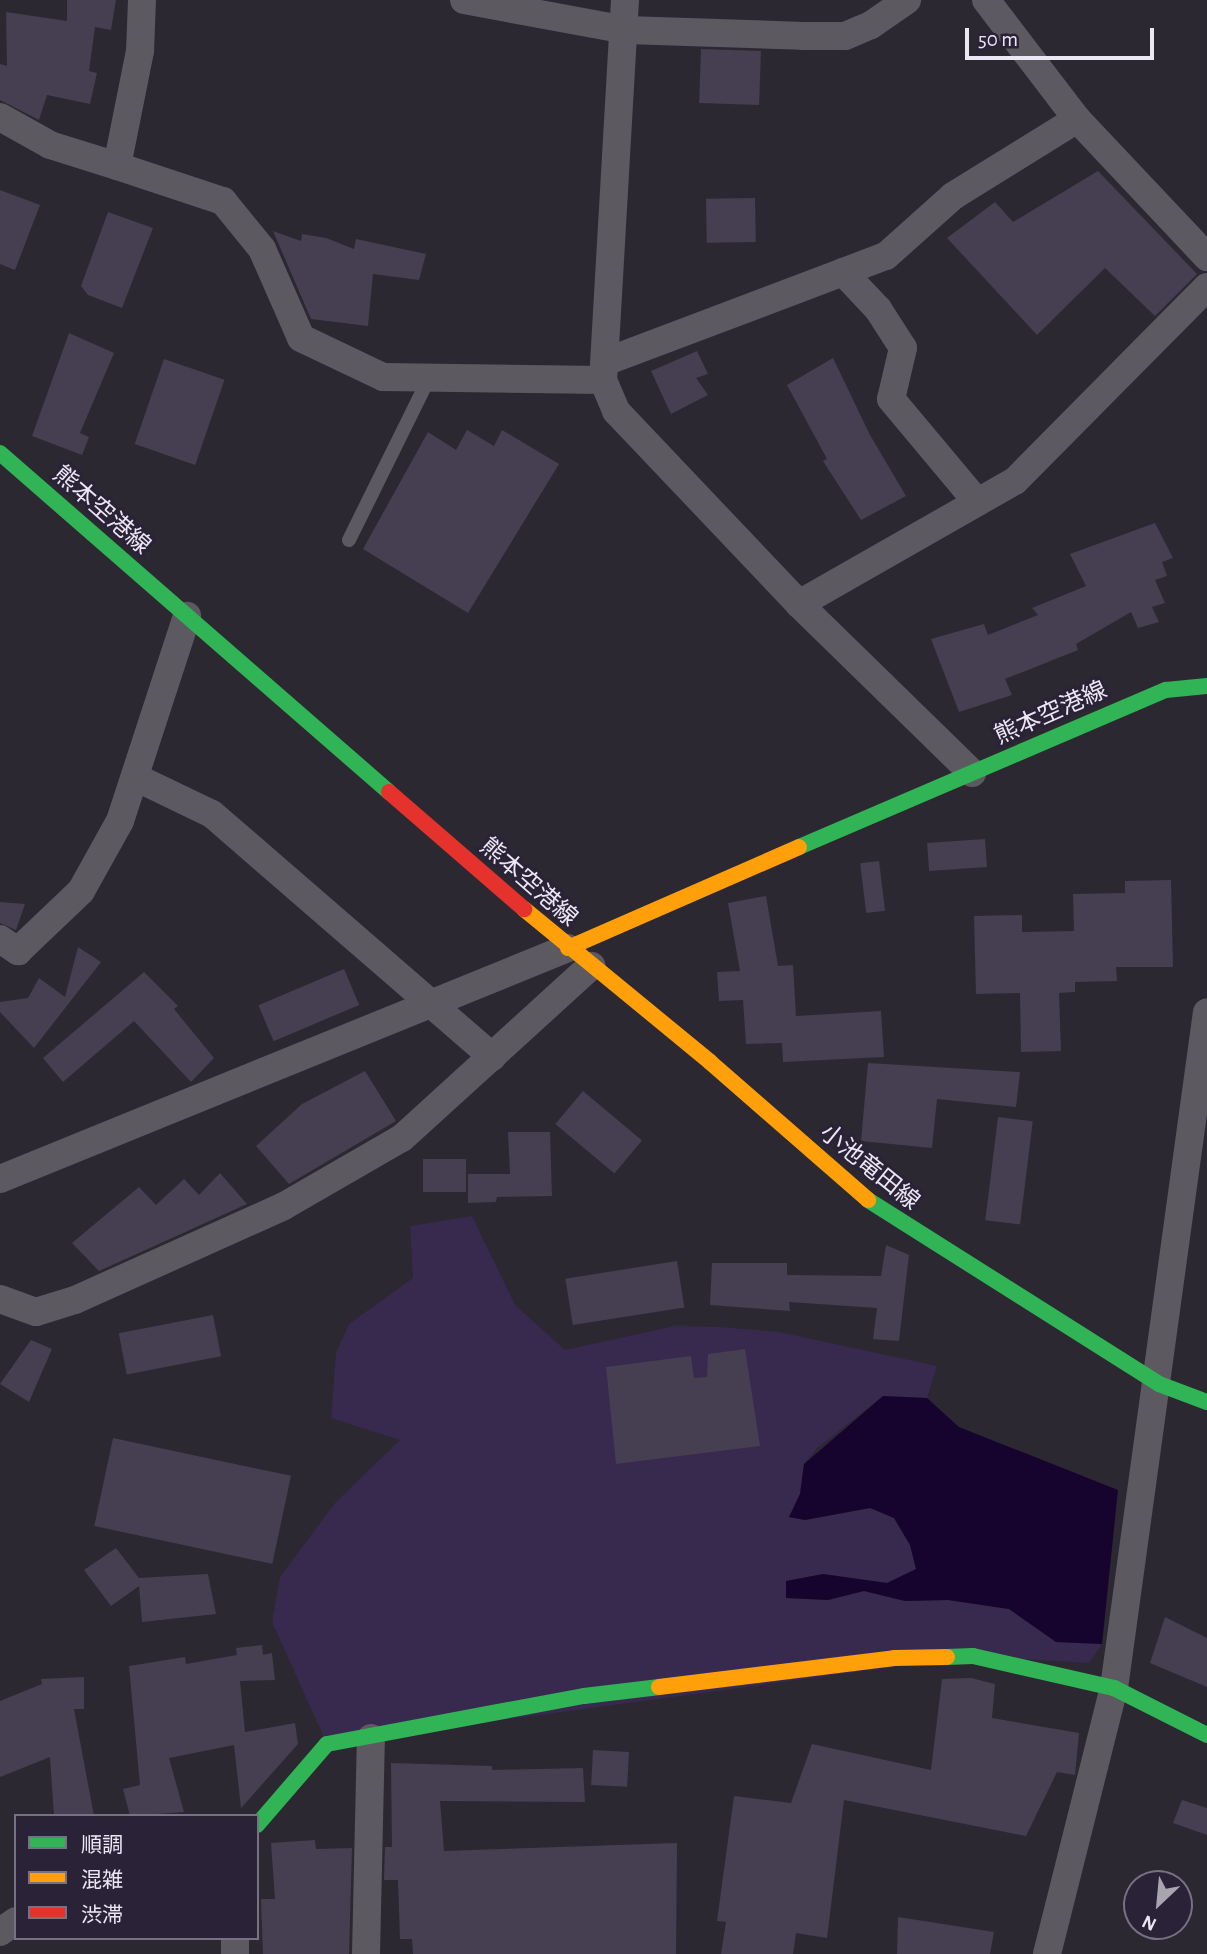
<!DOCTYPE html>
<meta charset="utf-8">
<style>
body{margin:0}
#map{position:relative;width:1207px;height:1954px;overflow:hidden;background:#2b2832;font-family:"Alegreya Sans","Noto Sans JP",sans-serif}
div>[style]{position:absolute}
.green>*{inset:0;background:#38294f}
.water>*{inset:0;background:#17042e}
.building>*{inset:0;background:#463e51;transform-origin:0 0}
.lane>*{height:14px;margin:-7px;padding:0 7px;transform-origin:7px;border-radius:7px;background:#5c5961}
.street>*{height:28px;margin:-14px;padding:0 14px;transform-origin:14px;border-radius:14px;background:#5c5961}
.fast>*{height:16px;margin:-8px;padding:0 8px;transform-origin:8px;border-radius:8px;background:#30b455}
.slow>*{height:16px;margin:-8px;padding:0 8px;transform-origin:8px;border-radius:8px;background:#ff9f0a}
.jam>*{height:16px;margin:-8px;padding:0 8px;transform-origin:8px;border-radius:8px;background:#e5322d}
span{translate:-50% -50%;white-space:nowrap;text-align:center;line-height:1.15;-webkit-text-stroke:6px #2a2337;paint-order:stroke}
.street-label{font-size:24px;color:#ebe7f4}
.legend{position:absolute;left:14px;top:1814px;width:245px;height:126px;box-sizing:border-box;background:#2a2337;border:2px solid #777183;margin:0;padding:9px 12px;list-style:none;font-size:21px;color:#ebe7f4}
.legend li{display:flex;align-items:center;gap:14px;height:35px}
.legend b{width:35px;border:2px solid #777183}
.north{position:absolute;left:1123px;top:1870px;width:70px;height:70px;box-sizing:border-box;background:#2a2337;border:2px solid #777183;border-radius:50%;rotate:206deg;font-size:19px;font-weight:700;line-height:28px;text-align:center;color:#ebe7f4}
.north::after{content:'';display:block;margin:auto;width:24px;height:32px;background:#a8a4b0;clip-path:polygon(50% 0,100% 100%,50% 72%,0 100%)}
.scale{position:absolute;left:965px;top:28px;width:189px;height:32px;box-sizing:border-box;border:4px solid #ebe7f4;border-top:0;padding-left:9px;font-size:21px;line-height:24px;white-space:nowrap;color:#ebe7f4;-webkit-text-stroke:5px #2a2337;paint-order:stroke}
</style>
<div id="map">
<div class="green">
<div style="clip-path:polygon(472px 1216px,515px 1305px,565px 1350px,675px 1326px,720px 1327px,779px 1332px,937px 1366px,927px 1398px,883px 1396px,816px 1449px,804px 1464px,800px 1494px,789px 1517px,805px 1520px,870px 1508px,894px 1518px,910px 1545px,916px 1569px,887px 1583px,823px 1574px,787px 1581px,786px 1598px,828px 1600px,864px 1591px,905px 1601px,948px 1600px,1009px 1609px,1056px 1642px,1102px 1644px,1089px 1663px,973px 1656px,327px 1744px,272px 1622px,280px 1577px,335px 1503px,400px 1440px,331px 1418px,336px 1353px,349px 1324px,413px 1278px,410px 1226px)"></div>
</div>
<div class="water">
<div style="clip-path:polygon(883px 1396px,927px 1398px,959px 1427px,1118px 1490px,1102px 1644px,1056px 1642px,1009px 1609px,948px 1600px,905px 1601px,864px 1591px,828px 1600px,786px 1598px,786px 1581px,823px 1574px,887px 1583px,916px 1569px,910px 1545px,894px 1518px,870px 1508px,805px 1520px,789px 1517px,800px 1494px,804px 1464px)"></div>
</div>
<div class="building">
<div style="clip-path:polygon(67px 0,116px 0,111px 30px,95px 27px,89px 71px,97px 73px,90px 104px,47px 95px,39px 120px,0 100px,0 64px,7px 66px,6px 12px,67px 21px)"></div>
<div style="left:701px;top:49px;width:60px;height:54px;rotate:2deg"></div>
<div style="clip-path:polygon(1098px 171px,1197px 274px,1155px 316px,1105px 268px,1037px 335px,947px 238px,995px 202px,1013px 222px)"></div>
<div style="clip-path:polygon(0 190px,40px 205px,15px 270px,0 264px)"></div>
<div style="left:755px;top:198px;width:44px;height:49px;rotate:89deg"></div>
<div style="clip-path:polygon(108px 212px,153px 228px,122px 308px,88px 295px,81px 286px)"></div>
<div style="clip-path:polygon(273px 231px,301px 241px,302px 234px,326px 238px,354px 249px,356px 239px,426px 254px,419px 280px,373px 274px,368px 326px,311px 319px)"></div>
<div style="clip-path:polygon(69px 333px,114px 353px,80px 433px,89px 437px,82px 455px,32px 436px)"></div>
<div style="clip-path:polygon(697px 351px,708px 374px,696px 378px,708px 395px,671px 414px,651px 371px)"></div>
<div style="clip-path:polygon(833px 358px,870px 435px,906px 496px,861px 520px,823px 461px,827px 459px,787px 385px)"></div>
<div style="left:164px;top:359px;width:64px;height:90px;rotate:19deg"></div>
<div style="clip-path:polygon(467px 430px,494px 446px,502px 430px,559px 464px,468px 613px,363px 549px,428px 432px,456px 450px)"></div>
<div style="clip-path:polygon(1155px 523px,1173px 558px,1162px 562px,1167px 576px,1155px 580px,1165px 603px,1152px 607px,1159px 622px,1138px 628px,1131px 612px,1076px 644px,1078px 650px,1005px 679px,1012px 695px,959px 712px,931px 639px,984px 624px,988px 635px,1038px 615px,1032px 608px,1086px 586px,1070px 554px)"></div>
<div style="left:985px;top:839px;width:28px;height:58px;rotate:86deg"></div>
<div style="left:879px;top:861px;width:50px;height:19px;rotate:83deg"></div>
<div style="clip-path:polygon(1171px 880px,1173px 967px,1116px 967px,1117px 981px,1075px 982px,1075px 992px,1059px 993px,1061px 1051px,1021px 1052px,1020px 993px,976px 994px,974px 916px,1022px 915px,1022px 932px,1074px 931px,1073px 894px,1125px 893px,1125px 881px)"></div>
<div style="clip-path:polygon(766px 896px,778px 966px,793px 965px,796px 1016px,881px 1011px,884px 1057px,783px 1062px,782px 1043px,746px 1044px,743px 1000px,719px 1001px,717px 972px,740px 971px,728px 903px)"></div>
<div style="clip-path:polygon(0 902px,25px 904px,16px 930px,0 923px)"></div>
<div style="clip-path:polygon(78px 947px,101px 962px,34px 1048px,0 1012px,0 1002px,28px 998px,39px 978px,65px 997px)"></div>
<div style="left:344px;top:969px;width:39px;height:93px;rotate:67deg"></div>
<div style="clip-path:polygon(144px 972px,178px 1006px,174px 1009px,214px 1058px,191px 1082px,134px 1021px,63px 1082px,43px 1058px)"></div>
<div style="clip-path:polygon(868px 1063px,1020px 1072px,1016px 1107px,937px 1099px,932px 1148px,861px 1141px)"></div>
<div style="clip-path:polygon(365px 1071px,396px 1121px,289px 1184px,256px 1146px,302px 1104px)"></div>
<div style="left:583px;top:1091px;width:77px;height:43px;rotate:40deg"></div>
<div style="left:998px;top:1117px;width:35px;height:104px;rotate:7deg"></div>
<div style="clip-path:polygon(508px 1132px,550px 1132px,552px 1196px,497px 1197px,496px 1202px,468px 1203px,468px 1174px,510px 1174px)"></div>
<div style="left:423px;top:1159px;width:43px;height:33px"></div>
<div style="clip-path:polygon(220px 1173px,247px 1204px,99px 1271px,72px 1243px,139px 1187px,156px 1205px,184px 1179px,199px 1195px)"></div>
<div style="clip-path:polygon(886px 1245px,909px 1255px,899px 1341px,873px 1339px,877px 1308px,789px 1302px,790px 1311px,710px 1305px,712px 1263px,787px 1263px,787px 1275px,881px 1276px)"></div>
<div style="left:677px;top:1261px;width:47px;height:113px;rotate:81deg"></div>
<div style="left:213px;top:1315px;width:42px;height:96px;rotate:79deg"></div>
<div style="clip-path:polygon(31px 1340px,52px 1349px,29px 1402px,0 1384px)"></div>
<div style="clip-path:polygon(745px 1349px,760px 1446px,616px 1464px,606px 1367px,691px 1356px,694px 1378px,707px 1377px,708px 1354px)"></div>
<div style="left:113px;top:1438px;width:182px;height:90px;rotate:12deg"></div>
<div style="clip-path:polygon(116px 1548px,139px 1578px,208px 1574px,216px 1614px,142px 1622px,139px 1586px,111px 1606px,84px 1570px)"></div>
<div style="clip-path:polygon(1165px 1617px,1207px 1638px,1207px 1687px,1150px 1663px)"></div>
<div style="clip-path:polygon(262px 1645px,263px 1655px,272px 1653px,275px 1680px,240px 1681px,245px 1732px,295px 1723px,298px 1744px,241px 1808px,234px 1745px,169px 1758px,184px 1812px,130px 1816px,123px 1789px,140px 1785px,129px 1666px,185px 1657px,186px 1664px,237px 1655px,236px 1648px)"></div>
<div style="clip-path:polygon(84px 1677px,84px 1709px,74px 1709px,94px 1816px,54px 1816px,50px 1757px,0 1777px,0 1701px,42px 1684px,41px 1679px)"></div>
<div style="clip-path:polygon(971px 1678px,995px 1684px,992px 1718px,1079px 1733px,1075px 1775px,1057px 1772px,1026px 1836px,844px 1800px,827px 1938px,796px 1933px,793px 1954px,721px 1954px,726px 1922px,717px 1921px,734px 1796px,791px 1803px,812px 1744px,931px 1770px,942px 1679px)"></div>
<div style="left:593px;top:1750px;width:36px;height:35px;rotate:3deg"></div>
<div style="clip-path:polygon(391px 1763px,492px 1766px,492px 1770px,583px 1768px,585px 1802px,440px 1801px,444px 1851px,677px 1843px,676px 1954px,413px 1954px,412px 1939px,400px 1939px,398px 1880px,384px 1880px,385px 1847px,392px 1847px)"></div>
<div style="clip-path:polygon(1182px 1800px,1207px 1808px,1207px 1835px,1173px 1823px)"></div>
<div style="clip-path:polygon(315px 1840px,316px 1849px,352px 1848px,349px 1954px,263px 1954px,261px 1899px,275px 1899px,271px 1843px)"></div>
<div style="clip-path:polygon(898px 1917px,994px 1932px,990px 1954px,897px 1954px)"></div>
</div>
<div class="lane">
<div style="left:349px;top:540px;width:181px;rotate:-63.7deg"></div>
</div>
<div class="street">
<div style="left:142px;top:0;width:51px;rotate:92.2deg"></div>
<div style="left:140px;top:51px;width:117px;rotate:101.3deg"></div>
<div style="left:117px;top:166px;width:112px;rotate:18.3deg"></div>
<div style="left:223px;top:201px;width:62px;rotate:50.9deg"></div>
<div style="left:262px;top:249px;width:97px;rotate:66.3deg"></div>
<div style="left:301px;top:338px;width:91px;rotate:25.4deg"></div>
<div style="left:383px;top:377px;width:220px;rotate:0.8deg"></div>
<div style="left:464px;top:0;width:165px;rotate:10.5deg"></div>
<div style="left:626px;top:30px;width:177px;rotate:1.9deg"></div>
<div style="left:803px;top:36px;width:42px"></div>
<div style="left:845px;top:36px;width:28px;rotate:-23deg"></div>
<div style="left:871px;top:25px;width:44px;rotate:-34.8deg"></div>
<div style="left:625px;top:0;width:381px;rotate:93.3deg"></div>
<div style="left:603px;top:380px;width:34px;rotate:67deg"></div>
<div style="left:616px;top:411px;width:266px;rotate:46.5deg"></div>
<div style="left:799px;top:604px;width:242px;rotate:44.3deg"></div>
<div style="left:986px;top:0;width:150px;rotate:52.6deg"></div>
<div style="left:1077px;top:119px;width:190px;rotate:46.7deg"></div>
<div style="left:0;top:117px;width:57px;rotate:29.2deg"></div>
<div style="left:50px;top:145px;width:70px;rotate:17.4deg"></div>
<div style="left:843px;top:272px;width:51px;rotate:46.6deg"></div>
<div style="left:878px;top:309px;width:46px;rotate:57.3deg"></div>
<div style="left:903px;top:348px;width:52px;rotate:103.2deg"></div>
<div style="left:891px;top:399px;width:134px;rotate:50.1deg"></div>
<div style="left:605px;top:362px;width:300px;rotate:-20.7deg"></div>
<div style="left:886px;top:256px;width:90px;rotate:-41.8deg"></div>
<div style="left:953px;top:196px;width:146px;rotate:-31.8deg"></div>
<div style="left:799px;top:604px;width:249px;rotate:-29.7deg"></div>
<div style="left:1015px;top:481px;width:273px;rotate:-45.3deg"></div>
<div style="left:135px;top:777px;width:85px;rotate:25.7deg"></div>
<div style="left:212px;top:814px;width:371px;rotate:40.9deg"></div>
<div style="left:0;top:939px;width:22px;rotate:34deg"></div>
<div style="left:18px;top:951px;width:87px;rotate:-43.6deg"></div>
<div style="left:81px;top:891px;width:80px;rotate:-60.9deg"></div>
<div style="left:120px;top:821px;width:216px;rotate:-71.9deg"></div>
<div style="left:0;top:1179px;width:613px;rotate:-22.13deg"></div>
<div style="left:0;top:1299px;width:38px;rotate:20deg"></div>
<div style="left:36px;top:1312px;width:41px;rotate:-17.1deg"></div>
<div style="left:75px;top:1300px;width:229px;rotate:-24.2deg"></div>
<div style="left:284px;top:1206px;width:136px;rotate:-30deg"></div>
<div style="left:402px;top:1138px;width:256px;rotate:-42.3deg"></div>
<div style="left:0;top:1932px;width:19px;rotate:-35deg"></div>
<div style="left:235px;top:1954px;width:16px;rotate:-90deg"></div>
<div style="left:366px;top:1954px;width:216px;rotate:-88.7deg"></div>
<div style="left:1047px;top:1954px;width:274px;rotate:-75.9deg"></div>
<div style="left:1114px;top:1688px;width:682px;rotate:-82.17deg"></div>
</div>
<div class="fast">
<div style="left:0;top:453px;width:516px;rotate:41.07deg"></div>
<div style="left:799px;top:847px;width:399px;rotate:-23.2deg"></div>
<div style="left:1166px;top:690px;width:41px;rotate:-5.6deg"></div>
<div style="left:868px;top:1200px;width:344px;rotate:32.3deg"></div>
<div style="left:1159px;top:1384px;width:51px;rotate:20.6deg"></div>
<div style="left:947px;top:1657px;width:26px;rotate:-2deg"></div>
<div style="left:973px;top:1656px;width:145px;rotate:12.8deg"></div>
<div style="left:1114px;top:1688px;width:104px;rotate:26.8deg"></div>
<div style="left:257px;top:1825px;width:107px;rotate:-49.2deg"></div>
<div style="left:327px;top:1744px;width:261px;rotate:-10.6deg"></div>
<div style="left:584px;top:1696px;width:76px;rotate:-6.8deg"></div>
</div>
<div class="slow">
<div style="left:524px;top:909px;width:241px;rotate:39.4deg"></div>
<div style="left:710px;top:1062px;width:210px;rotate:41.1deg"></div>
<div style="left:568px;top:948px;width:252px;rotate:-23.6deg"></div>
<div style="left:659px;top:1687px;width:237px;rotate:-7deg"></div>
<div style="left:894px;top:1658px;width:53px;rotate:-1.1deg"></div>
</div>
<div class="jam">
<div style="left:389px;top:792px;width:179px;rotate:40.9deg"></div>
</div>
<div class="street-label">
<span style="left:101px;top:511px;rotate:41deg">熊本空港線</span>
<span style="left:1051px;top:714px;rotate:-24deg">熊本空港線</span>
<span style="left:528px;top:883px;rotate:41deg">熊本空港線</span>
<span style="left:869px;top:1168px;rotate:39deg">小池竜田線</span>
</div>
<ul class="legend">
<li><b style="height:9px;background:#30b455"></b>順調</li>
<li><b style="height:9px;background:#ff9f0a"></b>混雑</li>
<li><b style="height:9px;background:#e5322d"></b>渋滞</li>
</ul>
<div class="north">N</div>
<div class="scale">50 m</div>
</div>
